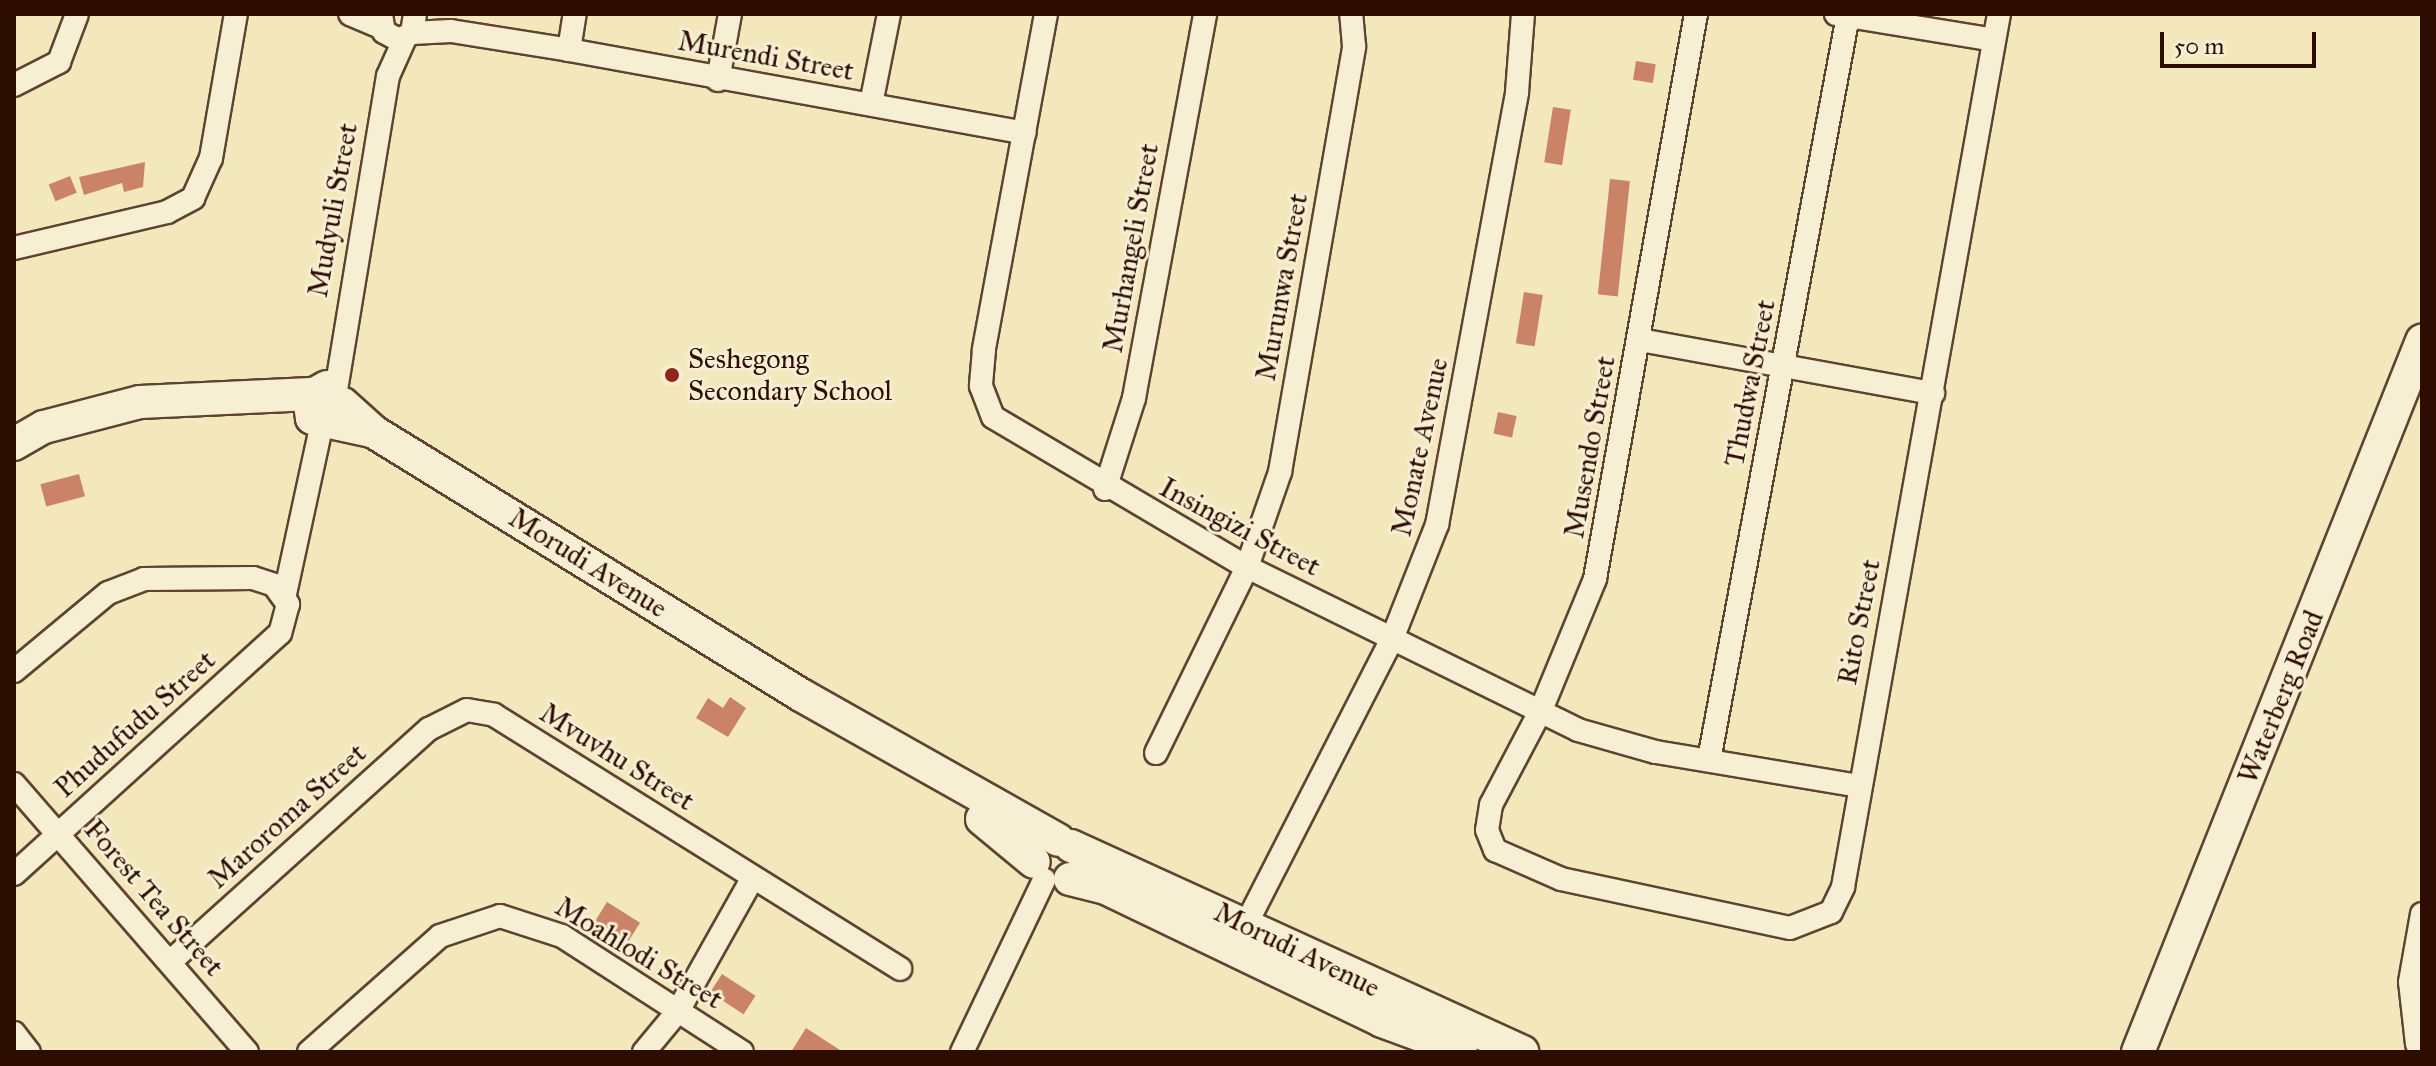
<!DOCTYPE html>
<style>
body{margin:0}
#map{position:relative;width:2436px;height:1066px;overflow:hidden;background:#f3e7bc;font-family:"IM FELL Great Primer",serif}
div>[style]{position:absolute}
.building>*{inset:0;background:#cb8367;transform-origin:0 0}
.roads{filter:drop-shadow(2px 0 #5e4430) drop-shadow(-2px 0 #5e4430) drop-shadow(0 2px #5e4430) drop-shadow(0 -2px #5e4430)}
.street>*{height:22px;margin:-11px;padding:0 11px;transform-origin:11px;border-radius:11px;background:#f7efd3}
.secondary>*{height:32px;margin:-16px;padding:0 16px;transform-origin:16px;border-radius:16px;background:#f7efd3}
.dots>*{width:22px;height:22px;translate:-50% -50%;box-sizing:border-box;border:4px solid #f7efd3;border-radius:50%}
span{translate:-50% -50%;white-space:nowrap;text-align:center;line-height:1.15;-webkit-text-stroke:6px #f7efd3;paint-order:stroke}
.street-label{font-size:28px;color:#2d0d02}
.poi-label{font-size:28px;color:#2d0d02}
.left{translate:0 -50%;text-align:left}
.frame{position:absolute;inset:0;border:16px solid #2d0d02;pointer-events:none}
.scale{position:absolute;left:2160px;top:32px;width:156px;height:36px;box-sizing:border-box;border:4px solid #2d0d02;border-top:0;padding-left:10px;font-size:24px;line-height:28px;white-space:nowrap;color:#2d0d02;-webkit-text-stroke:6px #f7efd3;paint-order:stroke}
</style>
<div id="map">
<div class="building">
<div style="left:1636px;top:61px;width:20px;height:19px;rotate:9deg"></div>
<div style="left:1553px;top:107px;width:18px;height:56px;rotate:9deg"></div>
<div style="clip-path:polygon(145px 162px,143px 187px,124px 192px,122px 183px,84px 195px,79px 177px)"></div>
<div style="left:70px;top:176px;width:18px;height:23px;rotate:68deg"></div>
<div style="left:1610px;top:179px;width:20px;height:116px;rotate:6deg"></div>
<div style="left:1524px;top:292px;width:19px;height:52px;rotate:9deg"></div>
<div style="left:1498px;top:412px;width:19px;height:22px;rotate:12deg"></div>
<div style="left:79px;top:474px;width:23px;height:40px;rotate:75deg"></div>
<div style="clip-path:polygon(730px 697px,746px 708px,728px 737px,696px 718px,708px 698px,723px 708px)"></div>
<div style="left:607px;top:902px;width:39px;height:22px;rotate:32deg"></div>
<div style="left:722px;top:974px;width:40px;height:22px;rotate:33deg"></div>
<div style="clip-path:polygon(806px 1028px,843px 1052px,791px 1052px)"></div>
</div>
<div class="roads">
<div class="street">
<div style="left:350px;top:14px;width:34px;rotate:23deg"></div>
<div style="left:381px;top:14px;width:18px;rotate:81deg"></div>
<div style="left:384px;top:32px;width:17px;rotate:28deg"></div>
<div style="left:399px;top:40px;width:15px;rotate:-28deg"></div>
<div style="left:412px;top:33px;width:19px;rotate:-81deg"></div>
<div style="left:1046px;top:14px;width:342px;rotate:100.5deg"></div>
<div style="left:984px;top:350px;width:36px;rotate:95deg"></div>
<div style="left:981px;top:386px;width:33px;rotate:69deg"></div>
<div style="left:993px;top:417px;width:295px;rotate:30.6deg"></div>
<div style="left:1247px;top:567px;width:369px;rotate:26.2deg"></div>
<div style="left:1578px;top:730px;width:81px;rotate:15.8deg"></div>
<div style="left:1656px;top:752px;width:206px;rotate:9.5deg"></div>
<div style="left:1696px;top:14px;width:574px;rotate:100.14deg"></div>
<div style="left:1595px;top:579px;width:142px;rotate:112.4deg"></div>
<div style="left:1541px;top:710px;width:107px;rotate:117.8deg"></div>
<div style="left:1491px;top:805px;width:25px;rotate:99deg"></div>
<div style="left:1487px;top:830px;width:22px;rotate:68deg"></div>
<div style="left:1495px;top:850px;width:72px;rotate:23.7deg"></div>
<div style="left:1561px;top:879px;width:234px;rotate:12.1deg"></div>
<div style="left:1790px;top:928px;width:44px;rotate:-21.3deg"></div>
<div style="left:1831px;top:912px;width:28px;rotate:-64deg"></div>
<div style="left:1843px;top:887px;width:887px;rotate:-79.87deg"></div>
<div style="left:1836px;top:14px;width:160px;rotate:9.3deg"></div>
<div style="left:412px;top:33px;width:39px;rotate:-3deg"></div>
<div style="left:451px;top:31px;width:120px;rotate:9.1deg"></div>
<div style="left:569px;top:50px;width:463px;rotate:10.3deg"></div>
<div style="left:569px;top:50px;width:36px;rotate:-81deg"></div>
<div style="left:718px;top:80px;width:67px;rotate:-79.7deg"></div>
<div style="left:14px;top:85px;width:51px;rotate:-27.1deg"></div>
<div style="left:59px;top:62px;width:51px;rotate:-69.4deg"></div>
<div style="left:871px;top:104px;width:92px;rotate:-78.7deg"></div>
<div style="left:14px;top:248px;width:157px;rotate:-13.2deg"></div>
<div style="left:167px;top:212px;width:30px;rotate:-28deg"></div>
<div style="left:193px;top:198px;width:44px;rotate:-65.8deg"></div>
<div style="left:211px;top:158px;width:146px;rotate:-80.2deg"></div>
<div style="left:1640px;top:340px;width:298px;rotate:10.3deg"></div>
<div style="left:336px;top:390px;width:318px;rotate:-80.6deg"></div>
<div style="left:388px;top:76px;width:42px;rotate:-65.9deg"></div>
<div style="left:1105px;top:489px;width:96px;rotate:-72.3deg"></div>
<div style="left:1134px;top:398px;width:391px;rotate:-79.5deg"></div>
<div style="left:285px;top:594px;width:175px;rotate:-77.8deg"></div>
<div style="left:14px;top:671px;width:122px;rotate:-39.7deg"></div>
<div style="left:108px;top:593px;width:39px;rotate:-21deg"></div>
<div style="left:144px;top:579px;width:109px;rotate:-0.5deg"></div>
<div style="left:253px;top:578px;width:22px;rotate:18deg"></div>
<div style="left:274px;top:585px;width:24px;rotate:54deg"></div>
<div style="left:288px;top:604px;width:30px;rotate:105deg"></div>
<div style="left:280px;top:633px;width:359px;rotate:137.8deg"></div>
<div style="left:1156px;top:753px;width:207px;rotate:-63.9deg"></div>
<div style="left:1247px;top:567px;width:101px;rotate:-70.8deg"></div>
<div style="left:1280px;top:472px;width:432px;rotate:-80.1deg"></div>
<div style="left:1354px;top:46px;width:32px;rotate:-95deg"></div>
<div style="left:1709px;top:760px;width:757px;rotate:-79.42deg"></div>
<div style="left:14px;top:784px;width:355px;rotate:49deg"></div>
<div style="left:1240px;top:936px;width:334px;rotate:-62.9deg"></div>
<div style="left:1392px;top:639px;width:123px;rotate:-68.5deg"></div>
<div style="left:1437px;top:525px;width:440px;rotate:-79.5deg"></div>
<div style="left:1517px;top:92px;width:78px;rotate:-85.6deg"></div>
<div style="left:171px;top:961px;width:347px;rotate:-42deg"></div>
<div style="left:429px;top:729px;width:42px;rotate:-26.6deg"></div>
<div style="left:467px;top:710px;width:27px;rotate:10deg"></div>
<div style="left:494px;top:715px;width:479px;rotate:32deg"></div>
<div style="left:14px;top:1033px;width:24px;rotate:52deg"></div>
<div style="left:2417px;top:1044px;width:62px;rotate:-96.4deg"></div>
<div style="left:2410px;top:982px;width:69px;rotate:-80deg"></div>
<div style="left:309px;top:1052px;width:175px;rotate:-41.5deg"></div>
<div style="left:440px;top:936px;width:63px;rotate:-18.4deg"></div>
<div style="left:500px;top:916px;width:65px;rotate:17.9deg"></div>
<div style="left:562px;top:936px;width:214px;rotate:32.8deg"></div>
<div style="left:644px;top:1052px;width:53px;rotate:-50.3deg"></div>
<div style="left:678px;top:1011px;width:151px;rotate:-60.7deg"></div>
<div style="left:962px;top:1052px;width:191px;rotate:-64.5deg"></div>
</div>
<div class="secondary">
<div style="left:327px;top:387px;width:21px;rotate:151deg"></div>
<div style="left:309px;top:397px;width:21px;rotate:82deg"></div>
<div style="left:312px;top:418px;width:60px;rotate:12.4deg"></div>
<div style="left:343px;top:404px;width:42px;rotate:42.1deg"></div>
<div style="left:374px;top:432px;width:501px;rotate:31.63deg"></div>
<div style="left:801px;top:695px;width:295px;rotate:29.4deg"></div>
<div style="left:14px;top:444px;width:34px;rotate:-30deg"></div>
<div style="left:44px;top:427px;width:99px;rotate:-14.6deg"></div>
<div style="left:140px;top:402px;width:171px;rotate:-2.7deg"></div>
<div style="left:982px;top:819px;width:67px;rotate:39.6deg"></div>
<div style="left:1071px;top:846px;width:496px;rotate:24.5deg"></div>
<div style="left:1070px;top:879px;width:37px;rotate:14deg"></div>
<div style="left:1106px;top:888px;width:306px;rotate:25.7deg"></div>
<div style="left:1382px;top:1021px;width:84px;rotate:20.2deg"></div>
<div style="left:2138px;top:1052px;width:766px;rotate:-68.23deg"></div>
</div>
</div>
<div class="dots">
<div style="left:672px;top:375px;background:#8f2418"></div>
</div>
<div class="street-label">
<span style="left:766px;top:56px;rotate:10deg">Murendi Street</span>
<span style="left:333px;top:210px;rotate:-80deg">Mudyuli Street</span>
<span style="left:1131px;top:248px;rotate:-80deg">Murhangeli Street</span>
<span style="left:1282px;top:287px;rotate:-80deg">Murunwa Street</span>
<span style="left:1750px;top:383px;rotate:-79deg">Thudwa Street</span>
<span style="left:1420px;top:447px;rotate:-78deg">Monate Avenue</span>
<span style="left:1590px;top:447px;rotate:-80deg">Musendo Street</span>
<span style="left:1240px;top:527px;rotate:28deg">Insingizi Street</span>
<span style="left:588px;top:563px;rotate:32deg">Morudi Avenue</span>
<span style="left:1859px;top:622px;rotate:-79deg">Rito Street</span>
<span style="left:2281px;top:697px;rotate:-68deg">Waterberg Road</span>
<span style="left:135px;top:724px;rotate:-42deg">Phudufudu Street</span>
<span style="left:617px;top:757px;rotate:32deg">Mvuvhu Street</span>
<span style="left:287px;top:816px;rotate:-42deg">Maroroma Street</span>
<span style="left:154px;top:898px;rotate:49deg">Forest Tea Street</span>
<span style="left:1297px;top:950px;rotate:26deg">Morudi Avenue</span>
<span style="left:639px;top:953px;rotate:31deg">Moahlodi Street</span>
</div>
<div class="poi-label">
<span class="left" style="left:688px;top:375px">Seshegong<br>Secondary School</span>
</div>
<div class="frame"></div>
<div class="scale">50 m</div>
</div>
